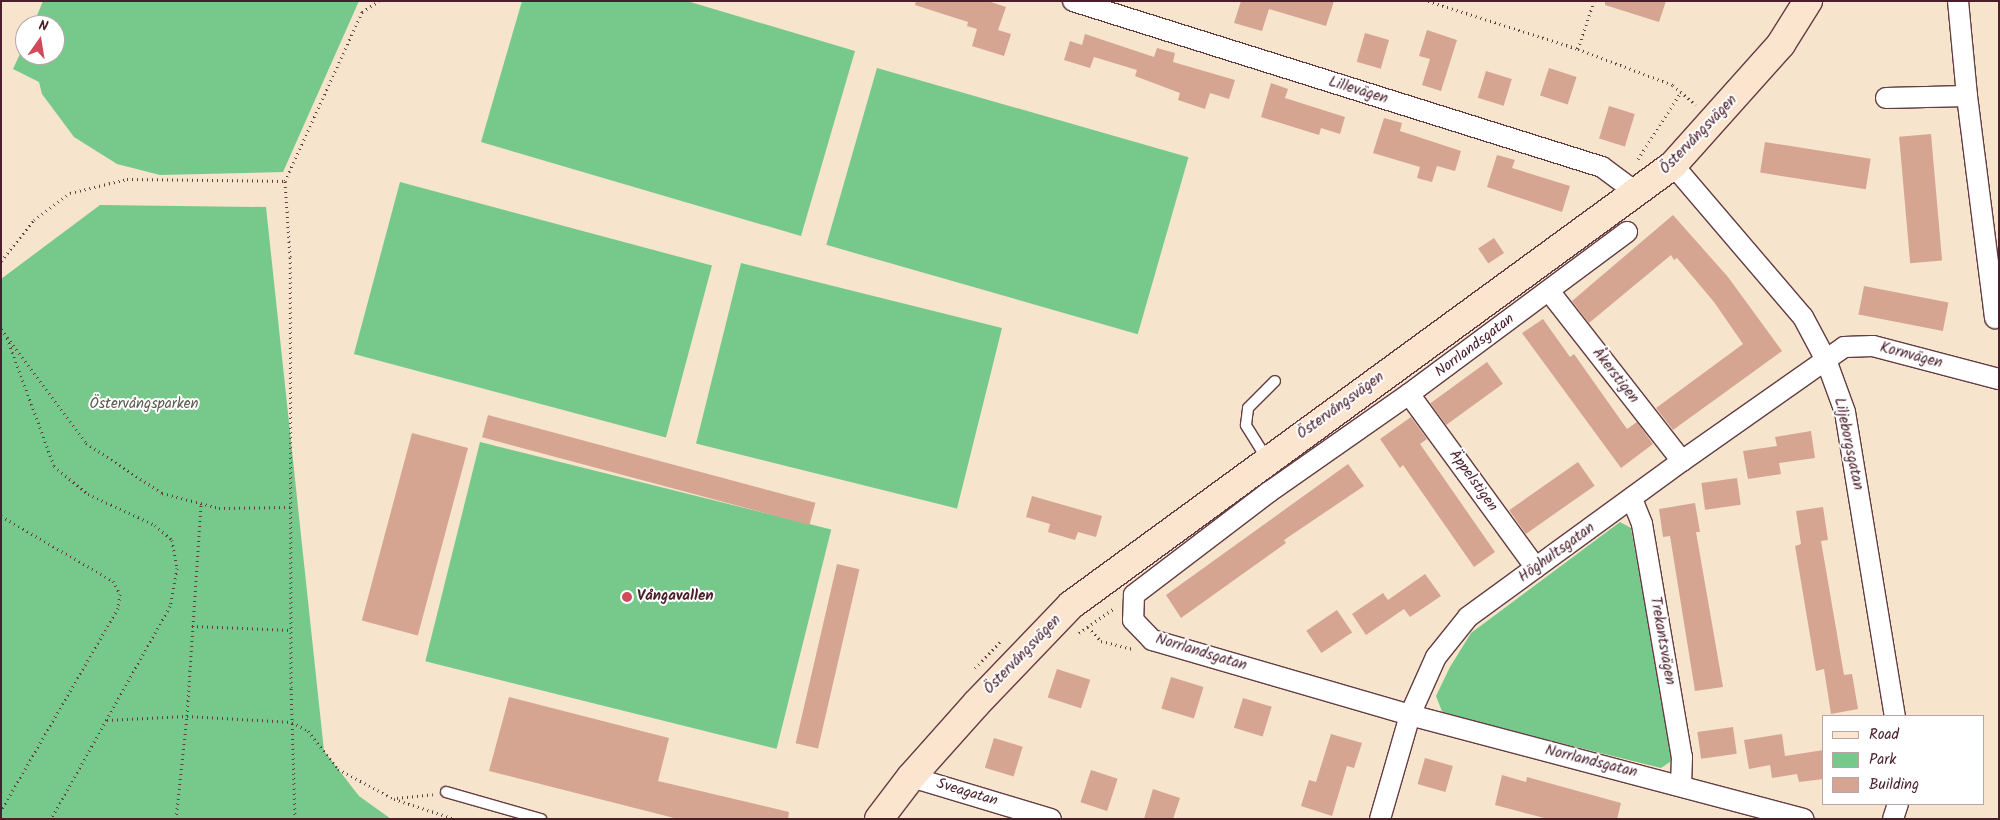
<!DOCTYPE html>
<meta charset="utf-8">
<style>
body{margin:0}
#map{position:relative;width:2000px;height:820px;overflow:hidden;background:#f6e4cd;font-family:Kalam,sans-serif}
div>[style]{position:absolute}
.green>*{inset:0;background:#77c98b;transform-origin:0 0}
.building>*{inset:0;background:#d6a592;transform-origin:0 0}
.path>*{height:3px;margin-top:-1.5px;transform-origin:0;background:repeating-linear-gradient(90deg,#643d43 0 1px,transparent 0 5px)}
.roads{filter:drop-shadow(1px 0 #643d43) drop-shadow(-1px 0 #643d43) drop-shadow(0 1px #643d43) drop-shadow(0 -1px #643d43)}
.lane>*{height:10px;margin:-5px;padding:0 5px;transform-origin:5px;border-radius:5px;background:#fff}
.street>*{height:20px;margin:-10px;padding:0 10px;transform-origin:10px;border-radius:10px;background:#fff}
.secondary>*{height:28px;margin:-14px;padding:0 14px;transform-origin:14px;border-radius:14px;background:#fce5cf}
.dots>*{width:14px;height:14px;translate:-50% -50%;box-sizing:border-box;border:2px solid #fff;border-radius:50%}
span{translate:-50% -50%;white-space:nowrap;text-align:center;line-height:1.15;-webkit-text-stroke:4px #fff;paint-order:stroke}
.street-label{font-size:15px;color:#4a1f2b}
.park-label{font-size:15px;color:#5a5a4d}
.poi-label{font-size:15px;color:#4a1f2b;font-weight:700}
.left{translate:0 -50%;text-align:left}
.frame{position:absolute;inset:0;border:2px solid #4a1f2b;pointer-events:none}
.legend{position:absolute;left:1822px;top:715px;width:162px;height:90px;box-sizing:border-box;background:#fff;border:1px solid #b7a5aa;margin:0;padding:6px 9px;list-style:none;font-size:15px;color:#4a1f2b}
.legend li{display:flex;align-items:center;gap:10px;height:25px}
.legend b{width:25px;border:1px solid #b7a5aa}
.north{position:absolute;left:15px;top:15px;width:50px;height:50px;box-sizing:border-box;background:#fff;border:1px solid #b7a5aa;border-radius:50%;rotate:13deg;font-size:14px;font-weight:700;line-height:20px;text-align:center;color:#4a1f2b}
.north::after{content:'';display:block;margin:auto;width:18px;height:22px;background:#d1495b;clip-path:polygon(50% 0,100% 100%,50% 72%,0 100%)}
</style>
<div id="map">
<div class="green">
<div style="clip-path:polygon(43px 1px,359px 1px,283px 172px,160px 175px,117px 164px,74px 137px,42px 94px,39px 82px,13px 69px,25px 43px,25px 55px,55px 55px,55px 25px,33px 25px)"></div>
<div style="clip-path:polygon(522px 1px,687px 1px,855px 51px,801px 236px,481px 142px)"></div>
<div style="left:877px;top:68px;width:324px;height:184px;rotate:16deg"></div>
<div style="left:400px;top:182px;width:323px;height:178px;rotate:15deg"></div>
<div style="clip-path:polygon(100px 205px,266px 207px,324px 751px,359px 796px,391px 819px,1px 819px,1px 279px)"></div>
<div style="left:741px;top:263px;width:269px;height:186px;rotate:14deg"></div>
<div style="left:480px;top:442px;width:362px;height:226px;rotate:14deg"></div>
<div style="clip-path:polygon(1620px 522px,1631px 528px,1673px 760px,1661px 768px,1443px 714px,1436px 696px,1450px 667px,1471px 633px)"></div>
</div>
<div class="building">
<div style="clip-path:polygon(916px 1px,988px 1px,1006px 7px,998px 30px,1011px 34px,1004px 56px,972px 46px,977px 29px,967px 26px,968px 22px,915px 5px)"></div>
<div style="clip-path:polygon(1241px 1px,1334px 1px,1326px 26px,1269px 9px,1262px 31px,1234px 23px)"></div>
<div style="clip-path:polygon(1605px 1px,1666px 1px,1659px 22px,1605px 5px)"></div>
<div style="clip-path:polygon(1427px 30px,1457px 40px,1441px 91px,1422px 85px,1430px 59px,1419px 56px)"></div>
<div style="left:1365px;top:33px;width:25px;height:30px;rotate:16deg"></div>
<div style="clip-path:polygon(1085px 34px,1154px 57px,1157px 48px,1175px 53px,1173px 62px,1235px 80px,1229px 99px,1210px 93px,1205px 109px,1178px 100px,1180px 93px,1135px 76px,1137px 70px,1094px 57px,1090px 68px,1064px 60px,1070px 41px,1082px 45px)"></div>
<div style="left:1549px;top:68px;width:29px;height:29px;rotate:18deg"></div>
<div style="left:1486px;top:71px;width:27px;height:28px;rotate:17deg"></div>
<div style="clip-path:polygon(1271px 83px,1288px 89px,1285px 98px,1345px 117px,1340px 134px,1321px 128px,1319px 135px,1261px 117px)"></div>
<div style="left:1609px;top:106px;width:27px;height:34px;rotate:17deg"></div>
<div style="clip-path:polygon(1384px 118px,1402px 123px,1400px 131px,1461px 151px,1455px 171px,1437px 166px,1432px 182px,1417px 178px,1420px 167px,1373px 153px)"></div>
<div style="left:1931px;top:134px;width:127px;height:32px;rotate:85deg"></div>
<div style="left:1765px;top:142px;width:107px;height:31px;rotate:9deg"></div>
<div style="clip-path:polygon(1497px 155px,1515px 160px,1512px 168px,1570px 186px,1562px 212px,1487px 187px)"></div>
<div style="clip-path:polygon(1673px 215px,1728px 277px,1782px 351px,1673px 430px,1656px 408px,1743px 344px,1714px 302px,1677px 258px,1674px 260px,1671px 255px,1589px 323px,1572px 301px)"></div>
<div style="left:1494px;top:238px;width:18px;height:19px;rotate:56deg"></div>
<div style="left:1864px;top:286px;width:86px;height:29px;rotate:11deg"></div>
<div style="clip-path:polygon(1543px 319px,1570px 357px,1574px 354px,1627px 429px,1637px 422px,1653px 444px,1621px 468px,1522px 333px)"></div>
<div style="left:1487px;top:362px;width:27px;height:70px;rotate:54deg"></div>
<div style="left:488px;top:415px;width:339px;height:23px;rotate:15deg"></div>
<div style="clip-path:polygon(1411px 417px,1427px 439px,1420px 444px,1495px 552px,1474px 567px,1403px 465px,1400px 468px,1380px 439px)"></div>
<div style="clip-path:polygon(1811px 431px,1815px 458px,1779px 463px,1781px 474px,1748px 479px,1743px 451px,1777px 446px,1775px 437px)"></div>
<div style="left:412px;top:433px;width:58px;height:194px;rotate:15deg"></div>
<div style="left:1578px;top:462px;width:29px;height:84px;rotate:55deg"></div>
<div style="clip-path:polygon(1348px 464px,1364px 486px,1284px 540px,1286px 543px,1181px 618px,1166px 595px)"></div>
<div style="left:1737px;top:478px;width:27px;height:36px;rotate:82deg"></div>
<div style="clip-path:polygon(1032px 496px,1102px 516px,1096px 537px,1078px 532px,1075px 540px,1048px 532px,1050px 524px,1026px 517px)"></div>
<div style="clip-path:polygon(1695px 503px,1700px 532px,1696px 532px,1723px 687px,1695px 691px,1670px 536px,1663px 537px,1659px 509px)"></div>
<div style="clip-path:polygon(1823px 507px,1828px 540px,1821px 541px,1844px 675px,1852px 674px,1858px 709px,1831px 714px,1824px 669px,1816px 671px,1795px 546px,1801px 544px,1796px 511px)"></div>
<div style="left:837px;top:564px;width:23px;height:184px;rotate:13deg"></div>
<div style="clip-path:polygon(1425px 574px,1441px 596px,1410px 617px,1404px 609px,1366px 635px,1352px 614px,1383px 593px,1388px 600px)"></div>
<div style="left:1337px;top:610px;width:27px;height:37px;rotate:56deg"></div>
<div style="left:1057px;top:669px;width:35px;height:30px;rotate:18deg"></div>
<div style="left:1171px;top:677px;width:34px;height:33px;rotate:17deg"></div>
<div style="clip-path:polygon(509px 697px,669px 738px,658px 781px,789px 812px,788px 819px,678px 819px,489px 771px)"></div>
<div style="left:1243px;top:698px;width:30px;height:31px;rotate:17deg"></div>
<div style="left:1733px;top:727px;width:27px;height:36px;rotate:82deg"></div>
<div style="clip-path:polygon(1331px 734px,1362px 743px,1354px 768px,1347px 766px,1332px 816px,1301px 806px,1309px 780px,1316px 782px)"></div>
<div style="clip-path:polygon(1782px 734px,1785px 756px,1824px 750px,1824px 779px,1799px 782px,1797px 774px,1772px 778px,1770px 765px,1749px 769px,1744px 740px)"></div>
<div style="left:994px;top:738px;width:30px;height:31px;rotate:17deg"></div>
<div style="left:1425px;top:758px;width:29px;height:27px;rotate:16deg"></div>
<div style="left:1091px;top:770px;width:28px;height:34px;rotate:18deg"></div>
<div style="clip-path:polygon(1502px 775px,1526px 782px,1527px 777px,1621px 803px,1617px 819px,1548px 819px,1495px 805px)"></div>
<div style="clip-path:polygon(1153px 789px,1180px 798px,1173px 819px,1144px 819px)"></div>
</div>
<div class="path">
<div style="left:1428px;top:1px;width:157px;rotate:17.7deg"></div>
<div style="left:1578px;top:49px;width:102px;rotate:20.8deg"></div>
<div style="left:1673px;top:85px;width:30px;rotate:41deg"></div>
<div style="left:1578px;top:49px;width:51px;rotate:-71.6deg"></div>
<div style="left:1638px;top:159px;width:80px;rotate:-57.3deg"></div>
<div style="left:1px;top:261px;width:53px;rotate:-51.2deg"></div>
<div style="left:34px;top:220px;width:45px;rotate:-36.9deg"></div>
<div style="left:70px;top:193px;width:59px;rotate:-13.8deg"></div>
<div style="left:127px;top:179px;width:158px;rotate:0.7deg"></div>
<div style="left:1px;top:329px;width:142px;rotate:53.3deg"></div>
<div style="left:86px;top:443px;width:91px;rotate:33.3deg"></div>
<div style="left:162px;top:493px;width:59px;rotate:14.7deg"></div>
<div style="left:219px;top:508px;width:72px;rotate:-0.8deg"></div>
<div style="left:7px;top:338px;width:136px;rotate:69.8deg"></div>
<div style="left:54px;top:466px;width:44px;rotate:39.5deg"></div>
<div style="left:88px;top:494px;width:74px;rotate:24.8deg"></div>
<div style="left:155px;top:525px;width:23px;rotate:41deg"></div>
<div style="left:172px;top:540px;width:28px;rotate:80deg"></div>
<div style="left:177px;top:568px;width:39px;rotate:100deg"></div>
<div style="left:170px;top:606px;width:244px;rotate:119.2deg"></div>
<div style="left:1px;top:516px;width:129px;rotate:30.1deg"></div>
<div style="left:113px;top:581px;width:15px;rotate:62deg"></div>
<div style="left:120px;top:594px;width:14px;rotate:98deg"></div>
<div style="left:118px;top:608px;width:234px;rotate:120deg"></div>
<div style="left:192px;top:626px;width:99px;rotate:2.3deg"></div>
<div style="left:1088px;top:627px;width:19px;rotate:47deg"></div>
<div style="left:1101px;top:641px;width:32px;rotate:14deg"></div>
<div style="left:1079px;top:633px;width:42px;rotate:-35.2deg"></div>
<div style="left:975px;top:668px;width:36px;rotate:-46deg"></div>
<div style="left:107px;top:720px;width:80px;rotate:-2.9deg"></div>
<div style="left:187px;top:716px;width:105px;rotate:3.3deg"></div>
<div style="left:292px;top:722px;width:18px;rotate:29deg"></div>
<div style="left:308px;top:731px;width:48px;rotate:51.7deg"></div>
<div style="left:338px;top:769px;width:64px;rotate:28.2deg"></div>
<div style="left:394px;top:799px;width:64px;rotate:18.2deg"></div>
<div style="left:397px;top:798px;width:36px;rotate:-6deg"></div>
<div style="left:176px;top:819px;width:104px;rotate:-83.9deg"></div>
<div style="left:187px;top:716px;width:213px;rotate:-86.2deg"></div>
<div style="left:295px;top:819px;width:131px;rotate:-91.7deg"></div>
<div style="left:291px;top:688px;width:431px;rotate:-90.1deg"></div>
<div style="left:290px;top:257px;width:76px;rotate:-93.8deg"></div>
<div style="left:285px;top:181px;width:186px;rotate:-65.5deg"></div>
<div style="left:362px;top:12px;width:20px;rotate:-33deg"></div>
</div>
<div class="roads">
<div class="lane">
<div style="left:1267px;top:459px;width:40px;rotate:-122deg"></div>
<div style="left:1246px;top:425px;width:17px;rotate:-83deg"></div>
<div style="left:1248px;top:408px;width:38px;rotate:-45deg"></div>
<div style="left:446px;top:792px;width:99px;rotate:15.9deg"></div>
</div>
<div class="street">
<div style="left:1073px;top:1px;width:554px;rotate:17.42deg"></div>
<div style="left:1602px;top:167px;width:44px;rotate:36.6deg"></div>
<div style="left:1967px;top:96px;width:224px;rotate:82.8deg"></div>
<div style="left:1886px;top:98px;width:81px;rotate:-1.4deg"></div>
<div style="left:1967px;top:96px;width:95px;rotate:-95.4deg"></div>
<div style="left:1673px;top:165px;width:200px;rotate:49.5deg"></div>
<div style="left:1803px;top:317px;width:49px;rotate:61.9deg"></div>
<div style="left:1826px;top:360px;width:55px;rotate:69.9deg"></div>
<div style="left:1845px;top:412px;width:308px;rotate:80.7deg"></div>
<div style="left:1627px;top:232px;width:272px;rotate:143.4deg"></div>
<div style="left:1409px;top:394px;width:171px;rotate:145deg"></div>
<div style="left:1269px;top:492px;width:170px;rotate:142.7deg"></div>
<div style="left:1134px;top:595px;width:25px;rotate:92deg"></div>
<div style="left:1133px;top:620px;width:28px;rotate:46deg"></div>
<div style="left:1152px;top:640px;width:269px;rotate:16.2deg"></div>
<div style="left:1410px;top:715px;width:407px;rotate:14.8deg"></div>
<div style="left:1549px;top:291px;width:216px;rotate:52deg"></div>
<div style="left:1409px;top:394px;width:215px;rotate:53.9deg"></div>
<div style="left:1632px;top:499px;width:27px;rotate:68deg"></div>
<div style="left:1642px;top:524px;width:236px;rotate:80.3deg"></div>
<div style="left:1682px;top:757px;width:28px;rotate:92deg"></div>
<div style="left:911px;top:777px;width:146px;rotate:16.7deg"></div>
<div style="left:1380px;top:819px;width:108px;rotate:-73.9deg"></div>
<div style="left:1410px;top:715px;width:64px;rotate:-65.9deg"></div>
<div style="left:1436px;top:657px;width:51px;rotate:-51.3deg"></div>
<div style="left:1468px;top:617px;width:265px;rotate:-36.1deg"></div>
<div style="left:1682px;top:461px;width:198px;rotate:-35.1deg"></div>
<div style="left:1844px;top:347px;width:29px;rotate:-2deg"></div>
<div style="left:1873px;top:346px;width:130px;rotate:14.7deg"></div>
<div style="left:1893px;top:819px;width:16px;rotate:-72deg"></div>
</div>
<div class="secondary">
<div style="left:879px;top:819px;width:53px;rotate:-52.7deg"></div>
<div style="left:911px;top:777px;width:98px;rotate:-48.3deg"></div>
<div style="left:976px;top:704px;width:137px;rotate:-46.2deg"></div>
<div style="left:1071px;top:605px;width:746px;rotate:-36.16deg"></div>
<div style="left:1673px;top:165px;width:162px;rotate:-48.2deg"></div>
<div style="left:1781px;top:44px;width:51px;rotate:-57.9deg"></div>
</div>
</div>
<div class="dots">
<div style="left:627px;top:597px;background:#d1495b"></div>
</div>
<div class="street-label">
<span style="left:1358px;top:91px;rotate:17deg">Lillevägen</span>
<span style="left:1699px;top:135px;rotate:-46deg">Östervångsvägen</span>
<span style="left:1475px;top:346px;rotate:-37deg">Norrlandsgatan</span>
<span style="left:1911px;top:356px;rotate:15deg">Kornvägen</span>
<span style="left:1615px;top:376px;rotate:52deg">Åkerstigen</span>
<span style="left:1341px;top:406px;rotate:-36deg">Östervångsvägen</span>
<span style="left:1848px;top:444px;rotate:78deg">Liljeborgsgatan</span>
<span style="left:1473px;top:481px;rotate:54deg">Äppelstigen</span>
<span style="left:1557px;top:553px;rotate:-36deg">Höghultsgatan</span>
<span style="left:1662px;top:641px;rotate:80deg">Trekantsvägen</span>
<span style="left:1201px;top:653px;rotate:17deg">Norrlandsgatan</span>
<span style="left:1023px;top:655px;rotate:-46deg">Östervångsvägen</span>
<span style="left:1591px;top:762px;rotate:14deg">Norrlandsgatan</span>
<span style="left:967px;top:793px;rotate:17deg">Sveagatan</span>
</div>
<div class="park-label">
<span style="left:144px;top:405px">Östervångsparken</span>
</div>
<div class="poi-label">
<span class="left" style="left:637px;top:597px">Vångavallen</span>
</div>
<div class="frame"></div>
<ul class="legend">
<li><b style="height:6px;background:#fce5cf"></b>Road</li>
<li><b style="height:14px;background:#77c98b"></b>Park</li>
<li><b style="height:14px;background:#d6a592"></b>Building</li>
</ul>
<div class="north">N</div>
</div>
